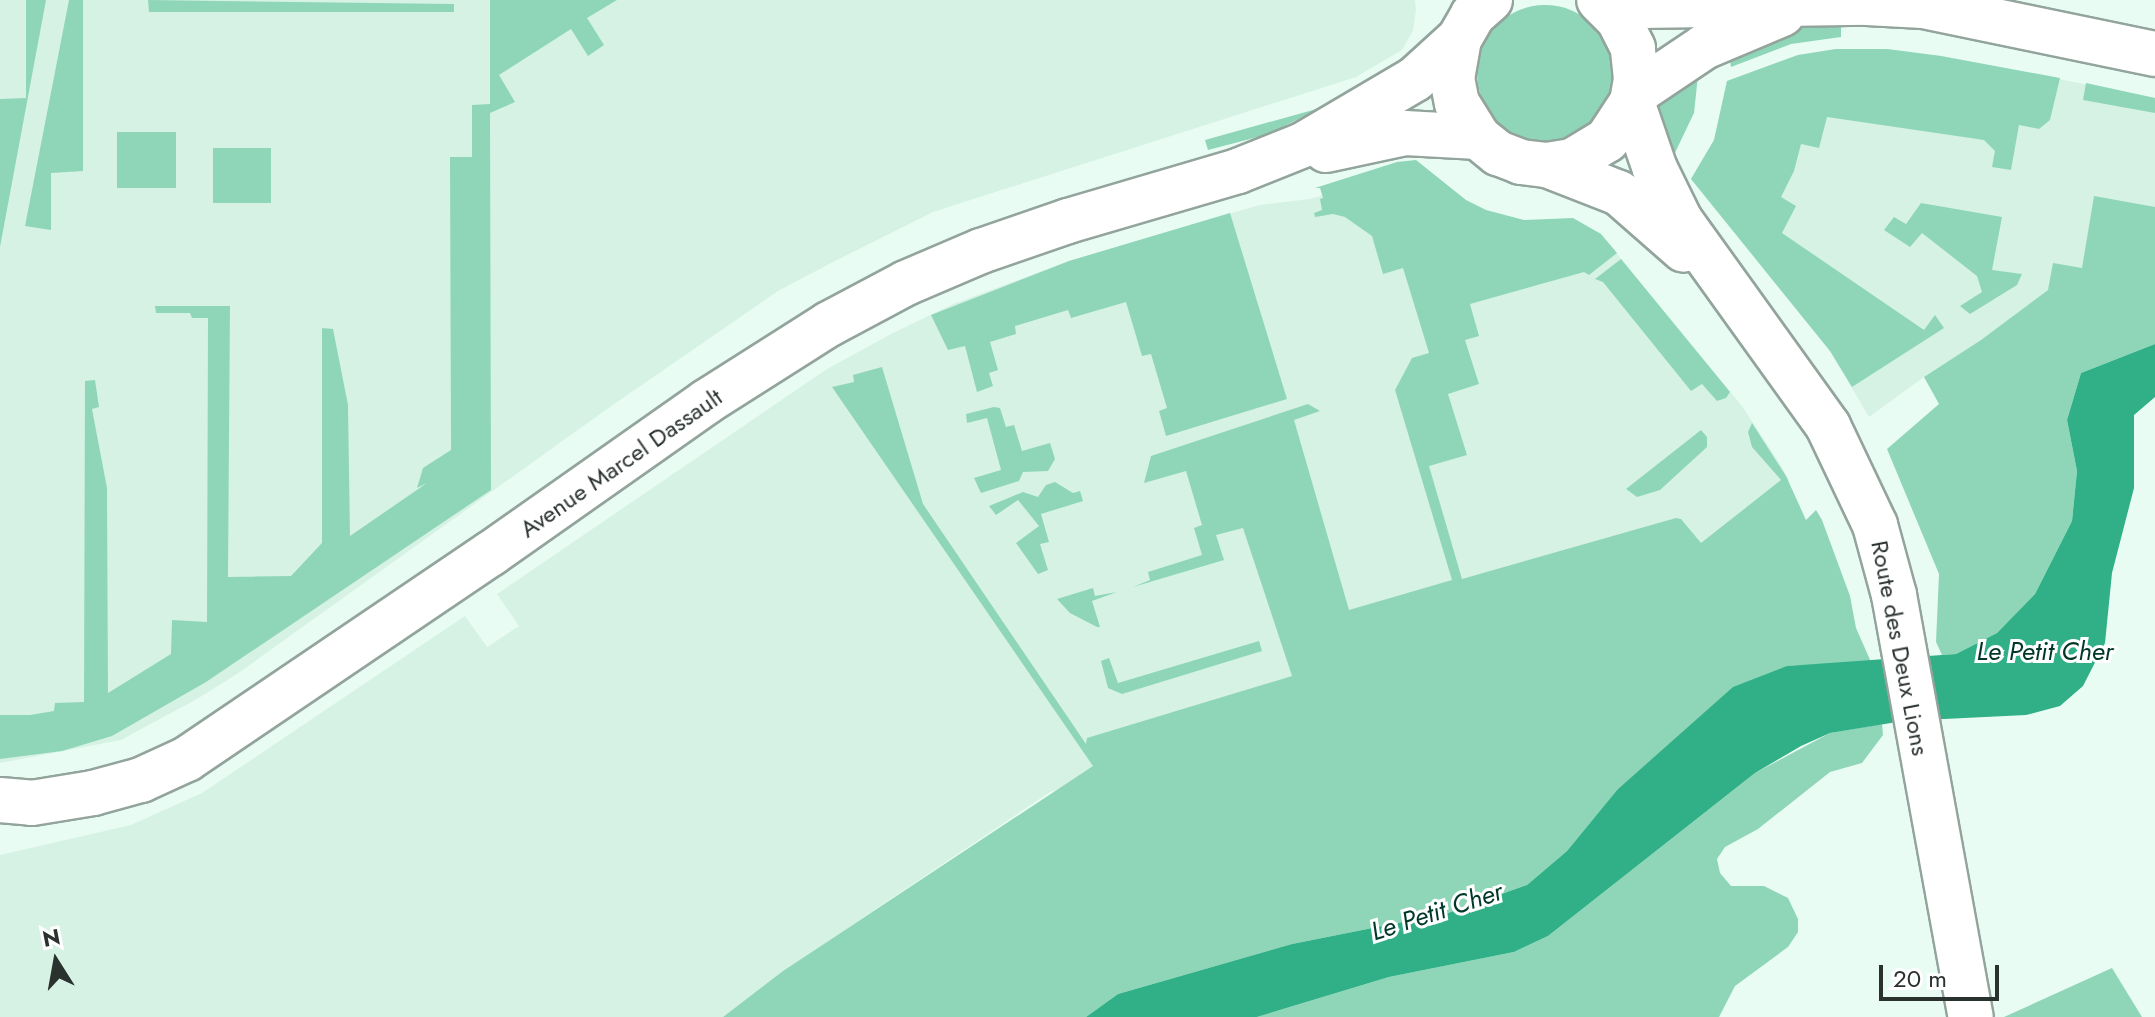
<!DOCTYPE html>
<style>
body{margin:0}
#map{position:relative;width:2155px;height:1017px;overflow:hidden;background:#e8fcf3;font-family:Jost,sans-serif}
div>[style]{position:absolute}
.built>*{inset:0;background:#d6f2e5}
.green>*{inset:0;background:#8fd6b9;transform-origin:0 0}
.round{border-radius:50%}
.water>*{inset:0;background:#31b088}
.roads{filter:drop-shadow(2px 0 #92a49c) drop-shadow(-2px 0 #92a49c) drop-shadow(0 2px #92a49c) drop-shadow(0 -2px #92a49c)}
.secondary>*{height:44px;margin:-22px;padding:0 22px;transform-origin:22px;border-radius:22px;background:#fff}
span{translate:-50% -50%;white-space:nowrap;text-align:center;line-height:1.15;-webkit-text-stroke:6px #fff;paint-order:stroke}
.street-label{font-size:24px;color:#2a322f}
.water-label{font-size:26px;color:#003828;font-style:italic}
.north{position:absolute;left:16px;top:921px;width:80px;height:80px;-webkit-text-stroke:6px #fff;paint-order:stroke;rotate:349deg;font-size:22px;font-weight:700;line-height:32px;text-align:center;color:#2a322f}
.north::after{content:'';display:block;margin:auto;width:28px;height:36px;background:#2a322f;clip-path:polygon(50% 0,100% 100%,50% 72%,0 100%)}
.scale{position:absolute;left:1879px;top:965px;width:120px;height:36px;box-sizing:border-box;border:4px solid #2a322f;border-top:0;padding-left:10px;font-size:24px;line-height:28px;white-space:nowrap;color:#2a322f;-webkit-text-stroke:6px #fff;paint-order:stroke}
</style>
<div id="map">
<div class="built">
<i style="clip-path:polygon(0 0,1415px 0,1416px 10px,1413px 31px,1402px 50px,1356px 77px,933px 212px,835px 261px,778px 291px,607px 409px,237px 674px,197px 699px,121px 740px,0 763px)"></i>
<i style="clip-path:polygon(1836px 49px,1887px 49px,1941px 56px,2155px 98px,2155px 229px,1924px 377px,1869px 417px,1830px 351px,1691px 179px,1714px 140px,1727px 81px,1798px 55px)"></i>
<i style="clip-path:polygon(1403px 171px,1470px 212px,1609px 244px,1742px 406px,1778px 461px,1789px 480px,1782px 546px,1050px 792px,783px 971px,723px 1017px,0 1017px,0 855px,131px 825px,202px 793px,465px 616px,487px 647px,519px 626px,497px 594px,827px 369px,891px 334px,953px 304px,1069px 261px,1259px 205px,1310px 199px)"></i>
</div>
<div class="green">
<i style="clip-path:polygon(26px 0,46px 0,0 247px,0 99px,26px 98px)"></i>
<i style="clip-path:polygon(69px 0,83px 0,83px 171px,51px 173px,51px 230px,25px 226px)"></i>
<i style="clip-path:polygon(148px 0,454px 4px,454px 12px,149px 12px)"></i>
<i style="clip-path:polygon(490px 0,617px 0,587px 18px,604px 45px,588px 56px,571px 29px,499px 75px,515px 102px,490px 113px,491px 490px,206px 682px,112px 736px,62px 751px,0 759px,0 715px,30px 715px,54px 711px,55px 703px,84px 702px,85px 381px,95px 380px,99px 407px,92px 409px,107px 488px,108px 693px,171px 654px,172px 620px,207px 622px,208px 318px,192px 318px,190px 313px,156px 313px,155px 306px,230px 306px,228px 577px,291px 576px,322px 543px,322px 328px,333px 329px,348px 405px,350px 536px,427px 483px,417px 488px,423px 468px,451px 450px,450px 157px,472px 157px,472px 105px,490px 104px)"></i>
<i class="round" style="left:1477px;top:5px;width:136px;height:136px"></i>
<i style="clip-path:polygon(1841px 25px,1841px 37px,1791px 44px,1731px 67px,1729px 54px,1803px 28px)"></i>
<i style="clip-path:polygon(1836px 49px,1887px 49px,1941px 56px,2060px 78px,2050px 120px,2039px 129px,2019px 125px,2011px 170px,1992px 167px,1995px 151px,1984px 140px,1827px 117px,1819px 148px,1801px 144px,1794px 171px,1781px 197px,1796px 206px,1782px 233px,1924px 330px,1935px 315px,1944px 328px,1852px 387px,1830px 351px,1691px 179px,1714px 140px,1727px 81px,1798px 55px)"></i>
<i style="clip-path:polygon(1699px 66px,1694px 113px,1672px 159px,1656px 118px,1661px 101px)"></i>
<i style="clip-path:polygon(2086px 83px,2155px 98px,2155px 113px,2083px 100px)"></i>
<i style="clip-path:polygon(1320px 108px,1269px 134px,1208px 150px,1205px 140px)"></i>
<i style="left:117px;top:132px;width:59px;height:56px"></i>
<i style="left:213px;top:148px;width:58px;height:55px"></i>
<i style="clip-path:polygon(1416px 160px,1466px 200px,1486px 210px,1524px 220px,1573px 218px,1601px 234px,1617px 253px,1589px 275px,1584px 272px,1470px 304px,1479px 336px,1465px 340px,1479px 384px,1448px 394px,1467px 455px,1429px 466px,1462px 579px,1676px 518px,1681px 519px,1701px 543px,1781px 480px,1752px 447px,1748px 432px,1752px 423px,1786px 476px,1806px 520px,1816px 510px,1822px 520px,1850px 596px,1856px 628px,1871px 662px,1787px 666px,1617px 790px,1567px 851px,1527px 885px,1448px 913px,1292px 944px,1118px 994px,1086px 1017px,723px 1017px,783px 971px,1093px 766px,832px 387px,854px 382px,853px 375px,882px 367px,923px 504px,1086px 744px,1087px 738px,1292px 676px,1243px 528px,1216px 535px,1224px 560px,1133px 587px,1150px 580px,1148px 572px,1202px 555px,1194px 528px,1202px 525px,1186px 471px,1144px 483px,1151px 456px,1308px 404px,1320px 411px,1294px 420px,1349px 610px,1452px 580px,1395px 390px,1412px 358px,1429px 353px,1403px 268px,1383px 274px,1372px 236px,1345px 217px,1333px 214px,1315px 217px,1314px 213px,1322px 210px,1320px 199px,1323px 198px,1320px 188px,1315px 188px,1397px 162px)"></i>
<i style="clip-path:polygon(2094px 196px,2155px 207px,2155px 344px,2081px 373px,2067px 420px,2077px 471px,2072px 521px,2035px 594px,1997px 633px,1956px 654px,1942px 655px,1936px 642px,1939px 574px,1887px 449px,1939px 404px,1924px 377px,1981px 340px,2048px 290px,2053px 263px,2082px 268px)"></i>
<i style="clip-path:polygon(1921px 203px,2002px 217px,1992px 270px,2022px 274px,2017px 285px,1970px 314px,1960px 306px,1982px 292px,1977px 276px,1922px 233px,1910px 247px,1884px 230px,1894px 217px,1906px 224px)"></i>
<i style="clip-path:polygon(1230px 213px,1287px 399px,1166px 436px,1159px 411px,1167px 408px,1151px 354px,1142px 356px,1126px 302px,1071px 318px,1068px 310px,1015px 326px,1016px 334px,990px 342px,998px 370px,989px 373px,993px 386px,977px 392px,965px 346px,948px 350px,931px 315px,1069px 261px)"></i>
<i style="clip-path:polygon(1621px 259px,1730px 392px,1726px 398px,1717px 401px,1702px 384px,1691px 391px,1603px 282px,1595px 279px)"></i>
<i style="clip-path:polygon(994px 407px,1000px 408px,1006px 427px,1014px 425px,1022px 451px,1050px 443px,1055px 459px,1048px 471px,1023px 472px,1019px 481px,981px 493px,974px 478px,1001px 470px,987px 418px,967px 423px,966px 414px)"></i>
<i style="clip-path:polygon(1701px 430px,1707px 437px,1707px 447px,1660px 490px,1637px 497px,1626px 489px)"></i>
<i style="clip-path:polygon(1055px 482px,1073px 493px,1080px 491px,1083px 501px,1041px 514px,1049px 542px,1040px 544px,1048px 570px,1038px 574px,1016px 543px,1039px 526px,1018px 500px,996px 515px,989px 506px,1023px 492px,1038px 497px,1046px 485px)"></i>
<i style="clip-path:polygon(1093px 588px,1095px 596px,1117px 592px,1092px 601px,1100px 627px,1097px 627px,1070px 613px,1057px 599px)"></i>
<i style="clip-path:polygon(1259px 641px,1262px 651px,1122px 694px,1108px 688px,1101px 661px,1109px 658px,1118px 683px)"></i>
<i style="clip-path:polygon(1882px 724px,1883px 735px,1862px 763px,1830px 772px,1758px 829px,1725px 847px,1717px 859px,1720px 873px,1731px 886px,1764px 886px,1788px 898px,1798px 919px,1798px 932px,1788px 947px,1735px 986px,1719px 1017px,1257px 1017px,1389px 977px,1514px 952px,1548px 936px,1755px 773px,1830px 733px)"></i>
<i style="clip-path:polygon(2112px 968px,2142px 1017px,2004px 1017px)"></i>
</div>
<div class="water">
<i style="clip-path:polygon(2155px 344px,2155px 397px,2134px 415px,2134px 488px,2112px 573px,2105px 643px,2083px 686px,2060px 706px,2026px 715px,1903px 721px,1830px 733px,1801px 746px,1755px 773px,1548px 936px,1514px 952px,1389px 977px,1257px 1017px,1086px 1017px,1118px 994px,1292px 944px,1448px 913px,1527px 885px,1567px 851px,1617px 790px,1733px 687px,1787px 666px,1956px 654px,1997px 633px,2035px 594px,2072px 521px,2077px 471px,2067px 420px,2081px 373px)"></i>
</div>
<div class="roads">
<div class="secondary">
<i style="left:1490px;top:0;width:23px;rotate:139deg"></i>
<i style="left:1473px;top:15px;width:28px;rotate:120deg"></i>
<i style="left:1459px;top:39px;width:40px;rotate:100deg"></i>
<i style="left:1452px;top:78px;width:25px;rotate:79deg"></i>
<i style="left:1457px;top:103px;width:40px;rotate:58deg"></i>
<i style="left:1478px;top:137px;width:26px;rotate:39deg"></i>
<i style="left:1498px;top:153px;width:25px;rotate:21deg"></i>
<i style="left:1521px;top:162px;width:26px;rotate:7deg"></i>
<i style="left:1547px;top:165px;width:25px;rotate:-9deg"></i>
<i style="left:1572px;top:161px;width:41px;rotate:-31deg"></i>
<i style="left:1607px;top:140px;width:45px;rotate:-56.7deg"></i>
<i style="left:1632px;top:102px;width:23px;rotate:-80deg"></i>
<i style="left:1636px;top:79px;width:31px;rotate:-96deg"></i>
<i style="left:1633px;top:48px;width:31px;rotate:-117deg"></i>
<i style="left:1619px;top:20px;width:28px;rotate:-135deg"></i>
<i style="left:1605px;top:0;width:36px;rotate:10deg"></i>
<i style="left:1640px;top:6px;width:227px;rotate:-0.8deg"></i>
<i style="left:1867px;top:3px;width:56px;rotate:3.1deg"></i>
<i style="left:1923px;top:6px;width:237px;rotate:11.7deg"></i>
<i style="left:1634px;top:94px;width:84px;rotate:-33.9deg"></i>
<i style="left:1704px;top:47px;width:85px;rotate:-22.9deg"></i>
<i style="left:1632px;top:102px;width:71px;rotate:71.1deg"></i>
<i style="left:1655px;top:169px;width:57px;rotate:63.9deg"></i>
<i style="left:1680px;top:220px;width:254px;rotate:54.3deg"></i>
<i style="left:1828px;top:426px;width:110px;rotate:64.6deg"></i>
<i style="left:1875px;top:525px;width:73px;rotate:74.8deg"></i>
<i style="left:1894px;top:595px;width:429px;rotate:79.7deg"></i>
<i style="left:1326px;top:150px;width:81px;rotate:-12.1deg"></i>
<i style="left:1405px;top:133px;width:73px;rotate:3.1deg"></i>
<i style="left:1547px;top:165px;width:77px;rotate:21.3deg"></i>
<i style="left:1619px;top:193px;width:86px;rotate:41.2deg"></i>
<i style="left:0;top:800px;width:32px;rotate:5deg"></i>
<i style="left:32px;top:803px;width:62px;rotate:-9.3deg"></i>
<i style="left:93px;top:793px;width:50px;rotate:-15.2deg"></i>
<i style="left:141px;top:780px;width:51px;rotate:-24.5deg"></i>
<i style="left:187px;top:759px;width:366px;rotate:-34.1deg"></i>
<i style="left:490px;top:554px;width:264px;rotate:-35.1deg"></i>
<i style="left:706px;top:402px;width:146px;rotate:-32.4deg"></i>
<i style="left:829px;top:324px;width:87px;rotate:-28deg"></i>
<i style="left:906px;top:283px;width:82px;rotate:-23.1deg"></i>
<i style="left:981px;top:251px;width:92px;rotate:-19deg"></i>
<i style="left:1068px;top:221px;width:177px;rotate:-16.4deg"></i>
<i style="left:1238px;top:171px;width:70px;rotate:-21.8deg"></i>
<i style="left:1303px;top:145px;width:130px;rotate:-30.5deg"></i>
<i style="left:1415px;top:79px;width:59px;rotate:-42.3deg"></i>
</div>
</div>
<div class="street-label">
<span style="left:621px;top:463px;rotate:-35deg">Avenue Marcel Dassault</span>
<span style="left:1900px;top:648px;rotate:79deg">Route des Deux Lions</span>
</div>
<div class="water-label">
<span style="left:2045px;top:652px">Le Petit Cher</span>
<span style="left:1437px;top:912px;rotate:-18deg">Le Petit Cher</span>
</div>
<div class="north">N</div>
<div class="scale">20 m</div>
</div>
